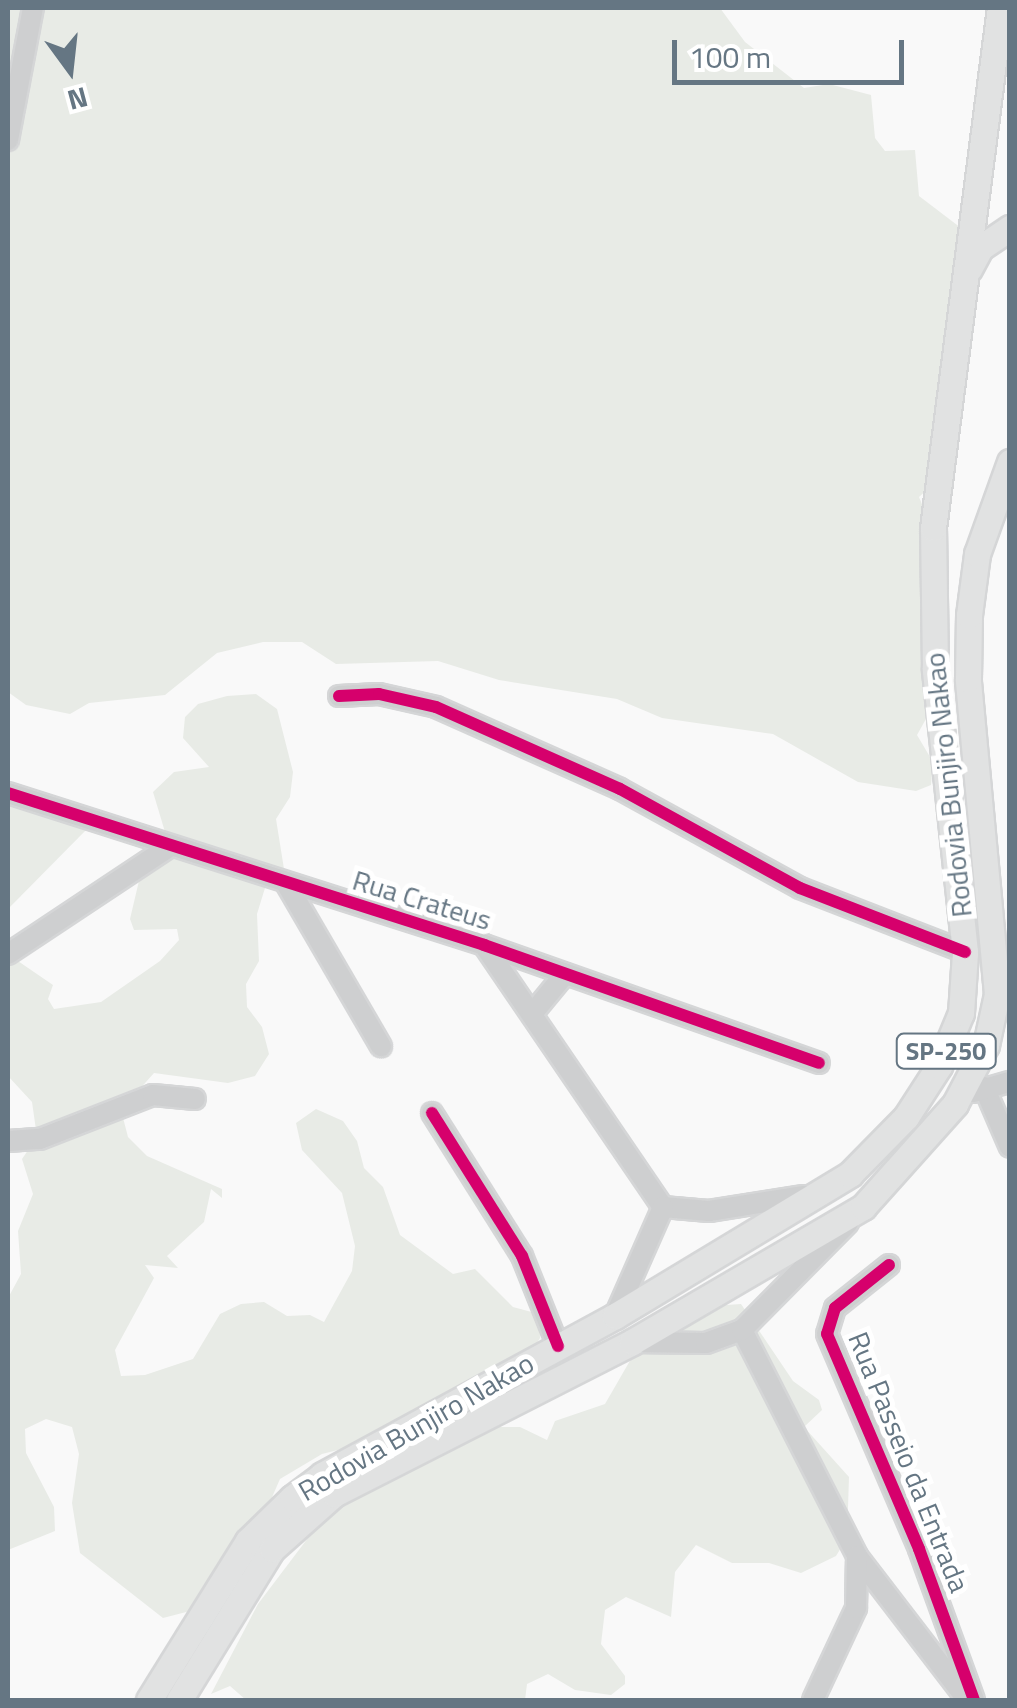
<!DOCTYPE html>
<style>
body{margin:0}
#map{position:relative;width:1017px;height:1708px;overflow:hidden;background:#f9f9f9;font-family:"Titillium Web",sans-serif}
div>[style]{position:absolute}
.green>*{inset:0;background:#e8ebe6}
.roads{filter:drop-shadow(2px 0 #d5d6d7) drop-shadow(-2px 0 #d5d6d7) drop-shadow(0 2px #d5d6d7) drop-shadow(0 -2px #d5d6d7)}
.minor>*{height:20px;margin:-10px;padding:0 10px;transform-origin:10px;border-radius:10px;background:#cecfd0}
.major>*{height:25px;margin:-12.5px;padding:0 12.5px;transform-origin:12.5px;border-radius:12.5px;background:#e1e2e2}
.cycleway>*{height:12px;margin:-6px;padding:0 6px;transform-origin:6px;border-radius:6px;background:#d6006c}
span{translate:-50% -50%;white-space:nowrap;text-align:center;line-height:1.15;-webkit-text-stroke:10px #fff;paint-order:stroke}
.shield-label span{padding:2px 8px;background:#fff;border:2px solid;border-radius:8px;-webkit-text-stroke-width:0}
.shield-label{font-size:25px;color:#657683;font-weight:700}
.street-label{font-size:28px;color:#657683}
.frame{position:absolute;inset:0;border:10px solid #657683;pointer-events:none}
.north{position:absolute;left:20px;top:20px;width:100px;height:100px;-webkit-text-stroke:8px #fff;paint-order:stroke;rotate:165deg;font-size:28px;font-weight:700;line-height:40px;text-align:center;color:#657683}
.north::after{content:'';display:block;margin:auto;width:35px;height:45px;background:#657683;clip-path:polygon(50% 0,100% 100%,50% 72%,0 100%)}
.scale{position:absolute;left:672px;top:40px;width:232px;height:45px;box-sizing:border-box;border:5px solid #657683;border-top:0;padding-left:12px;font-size:30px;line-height:35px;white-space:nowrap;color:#657683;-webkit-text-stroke:8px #fff;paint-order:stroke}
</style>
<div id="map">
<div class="green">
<i style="clip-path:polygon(8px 8px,720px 8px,745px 42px,804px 88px,829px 84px,871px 95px,875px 138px,885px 151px,915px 150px,919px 196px,961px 228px,930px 487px,919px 497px,928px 519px,931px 710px,917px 735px,933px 762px,931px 785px,916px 791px,858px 782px,773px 734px,662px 718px,617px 699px,499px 680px,438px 661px,336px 664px,302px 642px,263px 642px,217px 653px,165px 695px,89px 703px,70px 714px,26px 705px,8px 692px)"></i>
<i style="clip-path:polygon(227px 696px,256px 694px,277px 709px,293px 772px,290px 797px,276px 819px,284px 869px,265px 888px,257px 914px,259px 961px,246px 984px,247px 1007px,262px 1027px,269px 1054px,255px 1076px,228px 1083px,154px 1073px,121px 1110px,128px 1137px,147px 1156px,222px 1189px,222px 1198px,211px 1189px,204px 1222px,167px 1256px,178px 1268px,145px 1265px,154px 1278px,115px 1350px,121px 1376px,145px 1375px,193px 1359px,220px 1314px,241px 1304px,264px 1302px,287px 1316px,310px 1315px,324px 1322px,352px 1271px,355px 1246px,342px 1193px,302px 1150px,296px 1123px,316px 1109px,343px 1121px,357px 1141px,364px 1168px,383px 1187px,400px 1235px,453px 1274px,475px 1269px,513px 1307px,539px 1314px,540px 1338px,527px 1360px,457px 1387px,402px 1434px,322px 1454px,280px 1479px,259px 1527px,190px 1611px,163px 1618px,80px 1553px,72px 1503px,79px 1454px,72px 1427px,46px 1419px,25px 1429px,26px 1453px,54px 1507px,55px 1531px,8px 1550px,8px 1298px,21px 1274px,18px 1231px,33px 1194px,22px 1159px,37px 1137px,32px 1102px,8px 1076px,8px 932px,15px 959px,53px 985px,48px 999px,54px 1009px,101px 1002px,160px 961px,179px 940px,177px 929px,134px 930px,130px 919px,142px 868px,165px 832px,153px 792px,174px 772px,209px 767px,183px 738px,185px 717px,198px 704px)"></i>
<i style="clip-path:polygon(8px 795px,90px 826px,8px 909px)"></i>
<i style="clip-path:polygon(741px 1304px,793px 1381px,819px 1400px,822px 1410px,804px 1427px,849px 1477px,847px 1538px,836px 1556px,801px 1573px,769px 1563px,732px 1563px,696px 1545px,675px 1572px,671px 1617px,626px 1597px,605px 1610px,601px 1644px,625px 1676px,625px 1684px,611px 1695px,575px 1690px,548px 1674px,527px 1684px,525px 1700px,246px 1700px,230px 1686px,211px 1694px,258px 1604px,311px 1534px,371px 1482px,499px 1427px,520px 1427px,547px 1440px,555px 1421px,605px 1404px,650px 1326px,684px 1308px)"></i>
</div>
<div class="roads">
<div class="minor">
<i style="left:8px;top:140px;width:134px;rotate:-79.3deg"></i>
<i style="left:339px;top:696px;width:40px;rotate:-2.9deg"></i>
<i style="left:379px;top:694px;width:58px;rotate:12.8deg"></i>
<i style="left:436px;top:707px;width:201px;rotate:24deg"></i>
<i style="left:620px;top:789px;width:205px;rotate:28.8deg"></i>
<i style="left:800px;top:888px;width:177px;rotate:21.2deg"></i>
<i style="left:8px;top:793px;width:500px;rotate:17.7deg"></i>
<i style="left:484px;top:945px;width:355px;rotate:19.4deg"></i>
<i style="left:286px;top:883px;width:189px;rotate:59.8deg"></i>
<i style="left:484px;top:945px;width:317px;rotate:55.7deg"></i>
<i style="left:8px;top:954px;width:193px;rotate:-33.6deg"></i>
<i style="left:532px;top:1014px;width:52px;rotate:-50.5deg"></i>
<i style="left:984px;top:1087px;width:65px;rotate:66.6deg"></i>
<i style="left:974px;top:1092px;width:37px;rotate:-16deg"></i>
<i style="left:432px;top:1113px;width:169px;rotate:57.8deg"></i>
<i style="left:522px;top:1256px;width:97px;rotate:68.2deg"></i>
<i style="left:8px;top:1141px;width:32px;rotate:-4deg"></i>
<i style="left:40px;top:1139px;width:121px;rotate:-21.3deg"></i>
<i style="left:153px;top:1095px;width:42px;rotate:5.4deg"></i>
<i style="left:663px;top:1207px;width:46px;rotate:5deg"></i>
<i style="left:709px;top:1211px;width:96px;rotate:-9deg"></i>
<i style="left:889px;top:1265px;width:69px;rotate:141.5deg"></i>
<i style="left:835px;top:1308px;width:27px;rotate:107deg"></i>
<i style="left:827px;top:1334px;width:234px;rotate:66.8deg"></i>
<i style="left:919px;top:1549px;width:161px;rotate:70deg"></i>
<i style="left:615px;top:1316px;width:119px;rotate:-66.2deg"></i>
<i style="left:742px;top:1330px;width:254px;rotate:63deg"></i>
<i style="left:857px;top:1556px;width:179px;rotate:52.5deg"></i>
<i style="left:632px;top:1342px;width:74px;rotate:0.8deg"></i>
<i style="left:706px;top:1343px;width:38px;rotate:-20deg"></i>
<i style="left:742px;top:1330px;width:151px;rotate:-45.3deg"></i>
<i style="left:813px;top:1700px;width:102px;rotate:-64.9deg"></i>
<i style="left:856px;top:1608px;width:52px;rotate:-88.9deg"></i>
</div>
<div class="major">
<i style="left:969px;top:269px;width:24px;rotate:-62deg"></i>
<i style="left:980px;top:248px;width:36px;rotate:-34deg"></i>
<i style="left:149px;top:1700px;width:187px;rotate:-58.1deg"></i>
<i style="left:248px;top:1541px;width:62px;rotate:-44.3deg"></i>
<i style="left:292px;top:1498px;width:38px;rotate:-37deg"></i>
<i style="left:322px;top:1475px;width:333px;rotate:-28.5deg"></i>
<i style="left:615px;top:1316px;width:275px;rotate:-31.1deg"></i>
<i style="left:850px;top:1174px;width:80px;rotate:-45.5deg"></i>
<i style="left:906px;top:1117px;width:61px;rotate:-57.1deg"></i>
<i style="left:939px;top:1066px;width:57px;rotate:-67.5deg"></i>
<i style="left:961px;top:1013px;width:61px;rotate:-86.2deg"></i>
<i style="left:965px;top:952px;width:285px;rotate:-96.1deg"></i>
<i style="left:935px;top:669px;width:141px;rotate:-90.8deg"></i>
<i style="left:933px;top:528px;width:524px;rotate:-82.66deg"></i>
<i style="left:179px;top:1700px;width:177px;rotate:-58.4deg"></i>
<i style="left:272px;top:1549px;width:83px;rotate:-41.6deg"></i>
<i style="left:334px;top:1494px;width:335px;rotate:-27deg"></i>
<i style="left:632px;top:1342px;width:268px;rotate:-30.3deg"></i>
<i style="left:863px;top:1207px;width:138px;rotate:-48.2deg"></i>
<i style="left:955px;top:1104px;width:67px;rotate:-62.3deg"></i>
<i style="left:986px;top:1045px;width:52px;rotate:-77.8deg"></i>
<i style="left:997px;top:994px;width:316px;rotate:-95.3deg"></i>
<i style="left:968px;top:679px;width:64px;rotate:-89.1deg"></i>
<i style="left:969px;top:615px;width:62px;rotate:-82.5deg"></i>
<i style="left:977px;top:554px;width:98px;rotate:-70.3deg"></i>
</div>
</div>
<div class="cycleway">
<i style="left:339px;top:696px;width:40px;rotate:-2.9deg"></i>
<i style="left:379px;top:694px;width:58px;rotate:12.8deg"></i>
<i style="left:436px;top:707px;width:201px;rotate:24deg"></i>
<i style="left:620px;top:789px;width:205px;rotate:28.8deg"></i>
<i style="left:800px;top:888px;width:177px;rotate:21.2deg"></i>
<i style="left:8px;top:793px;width:500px;rotate:17.7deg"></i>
<i style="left:484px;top:945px;width:355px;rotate:19.4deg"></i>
<i style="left:432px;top:1113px;width:169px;rotate:57.8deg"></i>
<i style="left:522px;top:1256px;width:97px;rotate:68.2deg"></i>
<i style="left:889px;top:1265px;width:69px;rotate:141.5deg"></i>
<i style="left:835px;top:1308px;width:27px;rotate:107deg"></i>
<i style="left:827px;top:1334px;width:234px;rotate:66.8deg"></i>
<i style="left:919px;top:1549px;width:161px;rotate:70deg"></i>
</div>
<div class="shield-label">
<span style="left:946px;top:1051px">SP-250</span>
</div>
<div class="street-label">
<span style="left:948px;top:785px;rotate:-96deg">Rodovia Bunjiro Nakao</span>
<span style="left:422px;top:900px;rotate:17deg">Rua Crateus</span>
<span style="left:416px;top:1427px;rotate:-30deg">Rodovia Bunjiro Nakao</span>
<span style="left:909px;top:1462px;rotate:68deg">Rua Passeio da Entrada</span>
</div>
<div class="frame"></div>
<div class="north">N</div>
<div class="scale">100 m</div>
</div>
